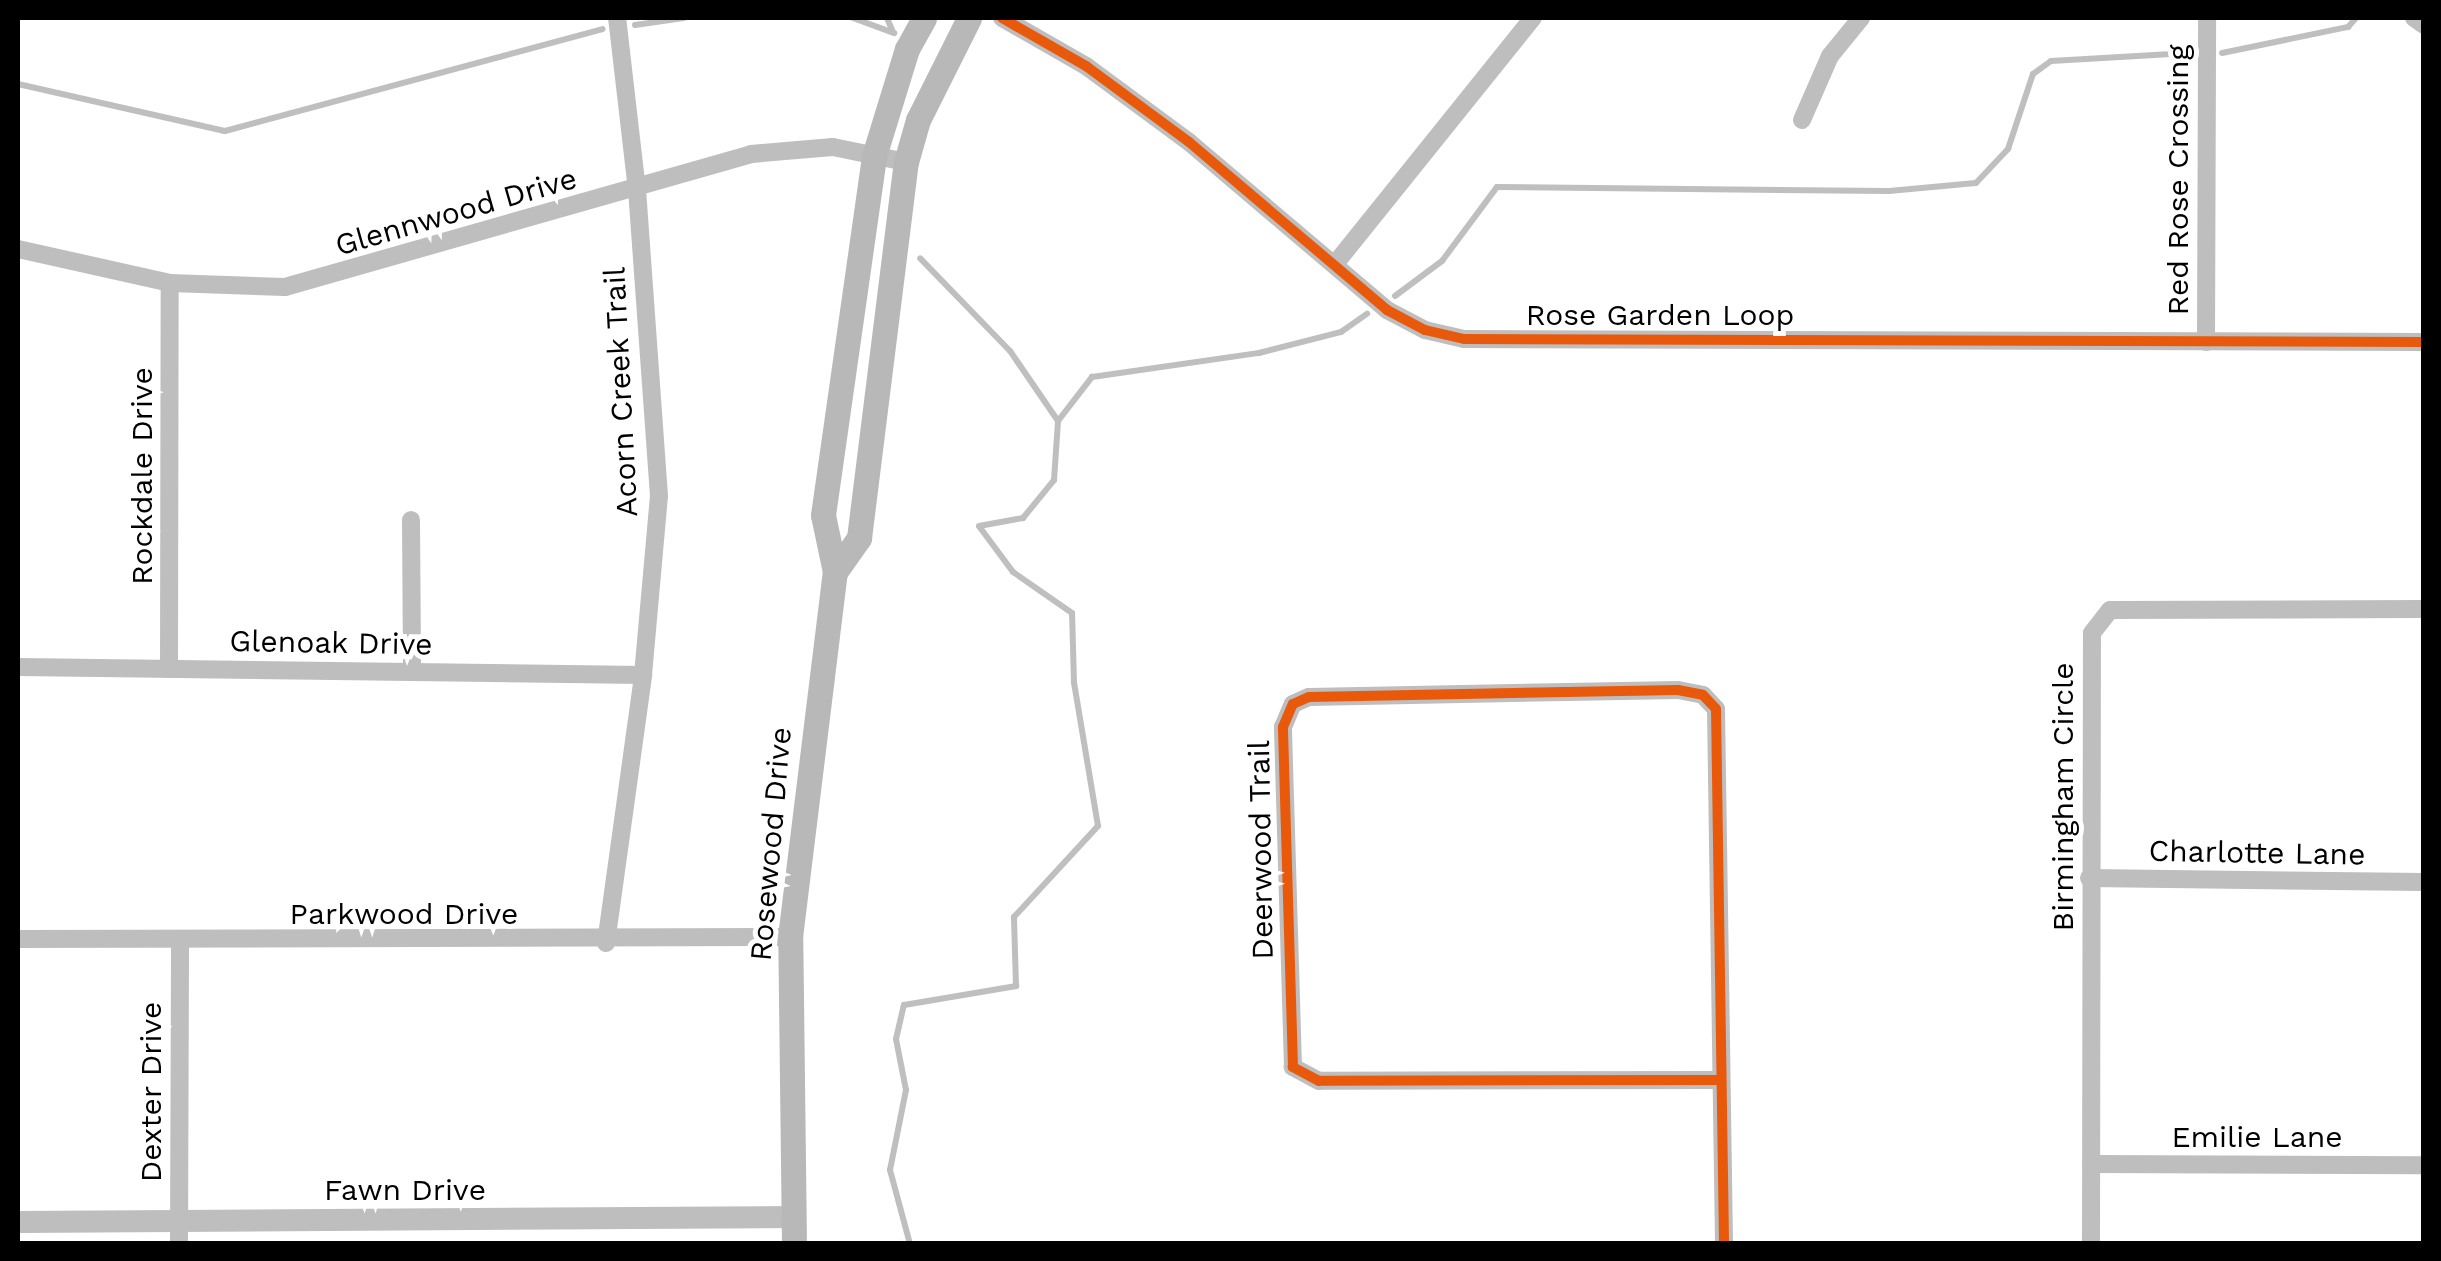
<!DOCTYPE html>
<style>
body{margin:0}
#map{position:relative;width:2441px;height:1261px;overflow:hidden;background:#fff;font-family:"Work Sans",sans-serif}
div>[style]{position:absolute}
.stream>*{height:6px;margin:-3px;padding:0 3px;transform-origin:3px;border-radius:3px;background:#bfbfbf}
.minor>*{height:18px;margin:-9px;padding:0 9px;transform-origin:9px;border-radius:9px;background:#bebebe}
.tertiary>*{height:22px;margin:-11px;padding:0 11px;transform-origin:11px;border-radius:11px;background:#bebebe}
.secondary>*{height:25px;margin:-12.5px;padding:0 12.5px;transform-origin:12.5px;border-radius:12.5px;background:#b8b8b8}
.cycleway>*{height:10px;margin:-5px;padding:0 5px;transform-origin:5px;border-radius:5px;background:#e8590c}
span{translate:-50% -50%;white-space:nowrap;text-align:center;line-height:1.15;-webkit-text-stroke:10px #fff;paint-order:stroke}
.street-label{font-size:30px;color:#000}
.frame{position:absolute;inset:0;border:20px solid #000;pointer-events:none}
</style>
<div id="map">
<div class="stream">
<i style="left:853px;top:18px;width:44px;rotate:20.1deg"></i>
<i style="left:887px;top:18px;width:15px;rotate:67deg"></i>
<i style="left:635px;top:25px;width:49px;rotate:-8.1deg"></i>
<i style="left:2222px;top:53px;width:129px;rotate:-11.7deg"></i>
<i style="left:2348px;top:27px;width:12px;rotate:-48deg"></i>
<i style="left:18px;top:84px;width:212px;rotate:12.8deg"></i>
<i style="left:225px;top:131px;width:391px;rotate:-15.1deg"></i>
<i style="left:1395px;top:296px;width:59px;rotate:-36.7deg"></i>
<i style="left:1442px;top:261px;width:92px;rotate:-53.4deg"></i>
<i style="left:1497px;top:187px;width:392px;rotate:0.6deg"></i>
<i style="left:1889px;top:191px;width:87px;rotate:-5.3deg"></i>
<i style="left:1976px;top:183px;width:47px;rotate:-46.7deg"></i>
<i style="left:2008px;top:149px;width:79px;rotate:-71.6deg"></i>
<i style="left:2033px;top:74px;width:22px;rotate:-36deg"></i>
<i style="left:2051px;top:61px;width:138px;rotate:-3.3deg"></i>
<i style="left:1058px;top:421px;width:56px;rotate:-52.3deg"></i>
<i style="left:1092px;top:377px;width:169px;rotate:-8.2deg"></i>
<i style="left:1259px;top:353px;width:85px;rotate:-14.4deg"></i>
<i style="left:1341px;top:332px;width:32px;rotate:-35deg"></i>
<i style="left:910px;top:1244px;width:77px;rotate:-105.1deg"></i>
<i style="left:890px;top:1170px;width:82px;rotate:-78.7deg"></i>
<i style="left:906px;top:1090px;width:52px;rotate:-101.1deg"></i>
<i style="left:896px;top:1039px;width:35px;rotate:-77deg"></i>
<i style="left:904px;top:1005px;width:114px;rotate:-9.6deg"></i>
<i style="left:1016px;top:986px;width:69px;rotate:-91.7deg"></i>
<i style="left:1014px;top:917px;width:124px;rotate:-47.3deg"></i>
<i style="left:1098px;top:826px;width:145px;rotate:-99.5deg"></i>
<i style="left:1074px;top:683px;width:70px;rotate:-91.6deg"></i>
<i style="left:1072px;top:613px;width:72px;rotate:-145.2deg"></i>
<i style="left:1013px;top:572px;width:57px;rotate:-126.5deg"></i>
<i style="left:979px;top:526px;width:45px;rotate:-10.3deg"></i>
<i style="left:1023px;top:518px;width:49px;rotate:-50.8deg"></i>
<i style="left:1054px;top:480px;width:59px;rotate:-86.1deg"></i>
<i style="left:1058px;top:421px;width:85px;rotate:-124.4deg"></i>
<i style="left:1010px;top:351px;width:129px;rotate:-134.1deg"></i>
</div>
<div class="minor">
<i style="left:1002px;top:18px;width:97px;rotate:29.7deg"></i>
<i style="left:1086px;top:66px;width:128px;rotate:36.4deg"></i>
<i style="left:1189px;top:142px;width:260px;rotate:40.3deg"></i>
<i style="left:1387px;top:310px;width:43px;rotate:27.8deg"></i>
<i style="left:1425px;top:330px;width:40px;rotate:13deg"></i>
<i style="left:1464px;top:339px;width:960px;rotate:0.18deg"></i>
<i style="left:2414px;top:18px;width:12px;rotate:35deg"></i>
<i style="left:1802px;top:120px;width:70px;rotate:-66.4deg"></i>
<i style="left:1830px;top:56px;width:49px;rotate:-50.8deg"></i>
<i style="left:18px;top:249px;width:156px;rotate:12.6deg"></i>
<i style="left:170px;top:283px;width:115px;rotate:2deg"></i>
<i style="left:285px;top:287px;width:485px;rotate:-15.9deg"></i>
<i style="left:751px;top:154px;width:82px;rotate:-4.9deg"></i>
<i style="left:833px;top:147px;width:75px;rotate:11.6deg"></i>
<i style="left:1335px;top:264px;width:316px;rotate:-51.2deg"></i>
<i style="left:2206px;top:342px;width:324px;rotate:-89.8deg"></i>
<i style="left:411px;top:520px;width:152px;rotate:89.6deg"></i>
<i style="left:18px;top:667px;width:625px;rotate:0.73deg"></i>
<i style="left:169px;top:669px;width:386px;rotate:-89.9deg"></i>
<i style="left:2089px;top:878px;width:335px;rotate:0.7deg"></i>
<i style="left:18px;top:939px;width:772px;rotate:-0.15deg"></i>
<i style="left:606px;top:943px;width:271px;rotate:-82.1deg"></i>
<i style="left:643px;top:675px;width:180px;rotate:-84.9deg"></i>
<i style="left:659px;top:496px;width:307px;rotate:-94.1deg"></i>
<i style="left:637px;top:190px;width:173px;rotate:-96.6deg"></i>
<i style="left:1721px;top:1080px;width:402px;rotate:179.9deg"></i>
<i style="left:1319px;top:1081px;width:30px;rotate:-152deg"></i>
<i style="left:1293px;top:1067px;width:340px;rotate:-91.7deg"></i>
<i style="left:1283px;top:727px;width:25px;rotate:-67deg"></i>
<i style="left:1293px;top:704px;width:17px;rotate:-24deg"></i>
<i style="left:1309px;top:697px;width:369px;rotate:-1.1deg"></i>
<i style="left:1678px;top:690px;width:25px;rotate:11deg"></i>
<i style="left:1703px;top:695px;width:19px;rotate:47deg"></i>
<i style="left:1716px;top:709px;width:535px;rotate:89.14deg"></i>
<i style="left:2091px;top:1164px;width:333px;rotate:0.2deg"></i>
<i style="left:179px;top:1244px;width:304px;rotate:-89.8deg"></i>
<i style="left:2091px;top:1244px;width:611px;rotate:-89.91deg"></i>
<i style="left:2092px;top:633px;width:29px;rotate:-52deg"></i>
<i style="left:2110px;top:610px;width:314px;rotate:-0.2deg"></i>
</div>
<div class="tertiary">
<i style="left:18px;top:1222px;width:776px;rotate:-0.37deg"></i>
</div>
<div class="secondary">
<i style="left:835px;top:572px;width:42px;rotate:-54.8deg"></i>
<i style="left:859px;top:538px;width:379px;rotate:-82.9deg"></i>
<i style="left:906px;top:162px;width:44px;rotate:-74.1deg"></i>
<i style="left:918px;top:120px;width:114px;rotate:-63.4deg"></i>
<i style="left:794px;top:1244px;width:307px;rotate:-90.7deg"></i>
<i style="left:790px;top:937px;width:368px;rotate:-83deg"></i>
<i style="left:835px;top:572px;width:58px;rotate:-101.9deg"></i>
<i style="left:823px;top:515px;width:363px;rotate:-81.9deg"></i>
<i style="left:874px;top:156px;width:112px;rotate:-72.9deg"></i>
<i style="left:907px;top:49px;width:35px;rotate:-61deg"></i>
</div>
<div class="cycleway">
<i style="left:1002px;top:18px;width:97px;rotate:29.7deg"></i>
<i style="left:1086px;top:66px;width:128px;rotate:36.4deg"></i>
<i style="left:1189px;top:142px;width:260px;rotate:40.3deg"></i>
<i style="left:1387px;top:310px;width:43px;rotate:27.8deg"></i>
<i style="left:1425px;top:330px;width:40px;rotate:13deg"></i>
<i style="left:1464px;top:339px;width:960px;rotate:0.18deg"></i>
<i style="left:1721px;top:1080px;width:402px;rotate:179.9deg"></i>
<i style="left:1319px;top:1081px;width:30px;rotate:-152deg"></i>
<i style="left:1293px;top:1067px;width:340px;rotate:-91.7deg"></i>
<i style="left:1283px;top:727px;width:25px;rotate:-67deg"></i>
<i style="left:1293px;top:704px;width:17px;rotate:-24deg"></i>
<i style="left:1309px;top:697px;width:369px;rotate:-1.1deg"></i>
<i style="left:1678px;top:690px;width:25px;rotate:11deg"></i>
<i style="left:1703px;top:695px;width:19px;rotate:47deg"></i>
<i style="left:1716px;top:709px;width:535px;rotate:89.14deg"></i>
</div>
<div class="street-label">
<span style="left:2178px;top:180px;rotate:-90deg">Red Rose Crossing</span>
<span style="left:456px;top:212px;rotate:-16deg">Glennwood Drive</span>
<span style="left:1660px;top:315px">Rose Garden Loop</span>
<span style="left:621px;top:392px;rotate:-93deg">Acorn Creek Trail</span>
<span style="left:142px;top:476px;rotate:-90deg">Rockdale Drive</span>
<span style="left:331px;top:643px;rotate:1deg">Glenoak Drive</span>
<span style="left:2063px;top:797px;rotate:-90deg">Birmingham Circle</span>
<span style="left:771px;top:844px;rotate:-85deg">Rosewood Drive</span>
<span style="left:1261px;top:850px;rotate:-91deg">Deerwood Trail</span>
<span style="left:2257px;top:853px;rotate:1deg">Charlotte Lane</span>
<span style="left:404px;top:914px">Parkwood Drive</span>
<span style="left:151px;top:1092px;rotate:-90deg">Dexter Drive</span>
<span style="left:2257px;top:1137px">Emilie Lane</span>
<span style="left:405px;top:1190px">Fawn Drive</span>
</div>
<div class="frame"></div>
</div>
